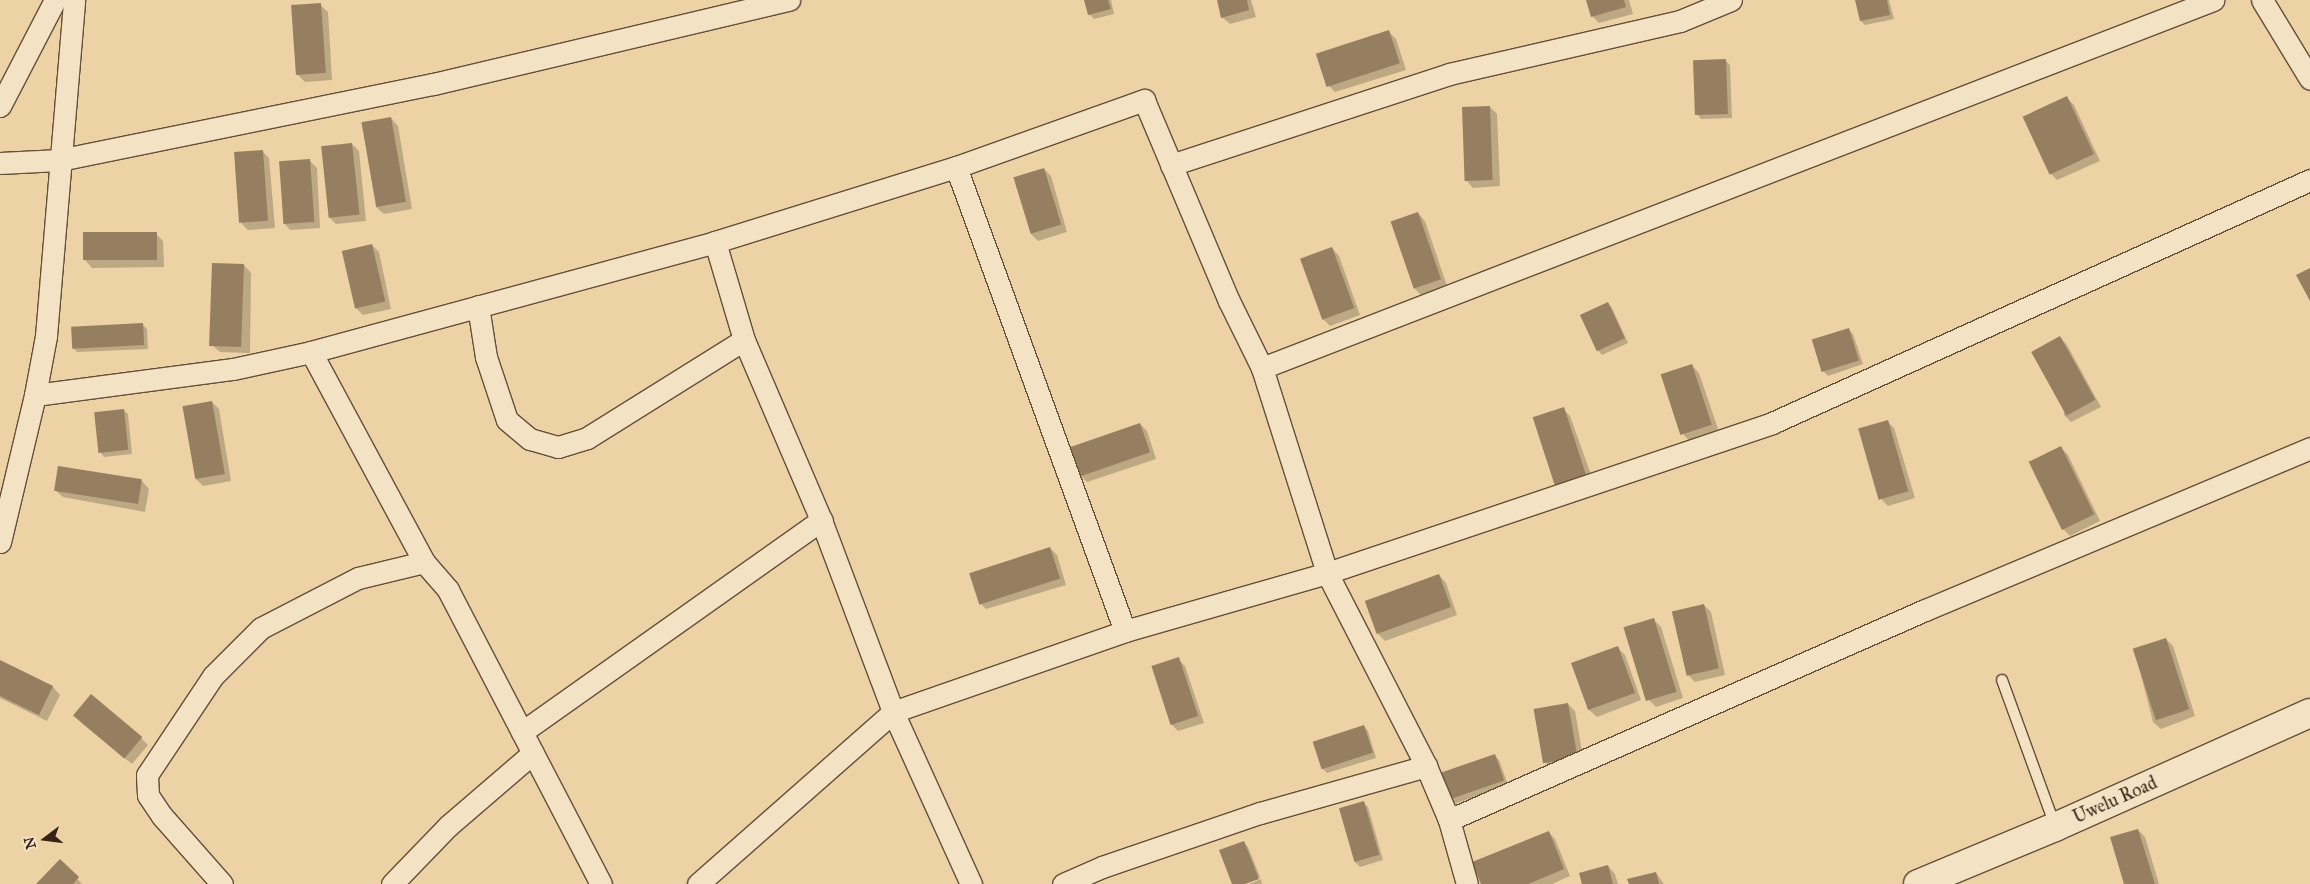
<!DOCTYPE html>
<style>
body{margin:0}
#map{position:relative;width:2310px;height:884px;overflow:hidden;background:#edd2a5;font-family:"IM FELL Great Primer",serif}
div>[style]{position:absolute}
.shadow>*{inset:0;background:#0003}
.building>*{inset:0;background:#967e60;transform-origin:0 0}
.roads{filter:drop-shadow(1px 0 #644f3a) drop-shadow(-1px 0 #644f3a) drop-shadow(0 1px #644f3a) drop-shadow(0 -1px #644f3a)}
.lane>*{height:10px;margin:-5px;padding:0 5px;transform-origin:5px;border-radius:5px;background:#f3e2c4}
.street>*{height:21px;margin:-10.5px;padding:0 10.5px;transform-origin:10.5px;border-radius:10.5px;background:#f3e2c4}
.secondary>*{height:28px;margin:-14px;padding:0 14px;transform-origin:14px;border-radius:14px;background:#f3e2c4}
span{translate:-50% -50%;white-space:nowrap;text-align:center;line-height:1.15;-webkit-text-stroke:5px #f3e2c4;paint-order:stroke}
.street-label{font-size:18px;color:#372316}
.north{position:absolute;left:20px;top:814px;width:50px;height:50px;-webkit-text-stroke:4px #f3e2c4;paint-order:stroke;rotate:255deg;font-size:14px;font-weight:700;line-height:20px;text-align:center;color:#372316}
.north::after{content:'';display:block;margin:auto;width:18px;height:22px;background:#372316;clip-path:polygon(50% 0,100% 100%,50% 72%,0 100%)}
</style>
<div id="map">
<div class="shadow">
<i style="clip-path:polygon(1085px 0,1111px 0,1114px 14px,1094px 19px,1089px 14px)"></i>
<i style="clip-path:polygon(1218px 0,1251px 0,1256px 17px,1230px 24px,1222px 17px)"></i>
<i style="clip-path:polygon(1587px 0,1629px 0,1633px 14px,1599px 23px,1592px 16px)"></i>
<i style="clip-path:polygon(1856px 0,1889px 0,1894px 19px,1865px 25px,1861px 21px)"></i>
<i style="clip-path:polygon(320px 5px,328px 12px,332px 80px,305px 82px,298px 75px)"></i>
<i style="clip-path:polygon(1389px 32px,1396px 39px,1406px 70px,1335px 92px,1328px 85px)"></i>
<i style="clip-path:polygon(1725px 60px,1730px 65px,1732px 118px,1701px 119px,1697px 114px)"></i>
<i style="clip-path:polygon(2067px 98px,2074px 105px,2100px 161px,2057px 180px,2050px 173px)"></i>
<i style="clip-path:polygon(1490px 107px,1497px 114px,1500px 186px,1473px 188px,1466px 180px)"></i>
<i style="clip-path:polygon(391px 118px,398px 126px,412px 209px,384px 214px,376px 207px,362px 123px)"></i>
<i style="clip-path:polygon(352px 144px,359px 151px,366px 221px,336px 224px,329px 217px)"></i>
<i style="clip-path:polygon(262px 151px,269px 158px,275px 228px,248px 230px,241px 223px)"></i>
<i style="clip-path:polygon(310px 161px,317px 168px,320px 228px,290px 230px,283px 222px)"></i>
<i style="clip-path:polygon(1044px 169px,1051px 176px,1067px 232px,1038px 241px,1031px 234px)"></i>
<i style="clip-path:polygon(1418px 213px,1425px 221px,1447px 286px,1422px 296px,1414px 288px)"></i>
<i style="clip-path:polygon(156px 234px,163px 241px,164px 267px,92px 268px,85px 260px)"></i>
<i style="clip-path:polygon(372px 245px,379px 252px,391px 309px,363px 315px,356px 308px)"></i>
<i style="clip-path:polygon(1332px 248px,1339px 256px,1360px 315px,1330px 326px,1323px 319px,1302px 259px)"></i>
<i style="clip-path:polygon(244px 265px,251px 273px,250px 353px,220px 352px,212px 345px)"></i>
<i style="clip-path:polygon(1608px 303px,1612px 308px,1628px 343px,1602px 355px,1598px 350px)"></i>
<i style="clip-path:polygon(143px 325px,147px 329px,148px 349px,77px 352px,73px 347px)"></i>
<i style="clip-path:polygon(1849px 330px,1853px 334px,1863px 364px,1828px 376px,1823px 371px)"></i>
<i style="clip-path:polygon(2060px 337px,2067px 345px,2101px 407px,2071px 422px,2064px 415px)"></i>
<i style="clip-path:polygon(1692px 365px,1699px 373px,1719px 432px,1690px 442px,1683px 434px)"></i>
<i style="clip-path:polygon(212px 402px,219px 409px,231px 481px,203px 486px,196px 479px)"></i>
<i style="clip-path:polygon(1563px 409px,1570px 416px,1594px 483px,1565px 493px)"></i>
<i style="clip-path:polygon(123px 410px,128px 414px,132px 454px,104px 457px,100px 452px)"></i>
<i style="clip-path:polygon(1887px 421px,1894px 428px,1915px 498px,1888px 506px,1881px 499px)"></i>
<i style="clip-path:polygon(1140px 424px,1147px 431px,1156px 459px,1087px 482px,1080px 475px)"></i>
<i style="clip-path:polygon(2061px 448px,2068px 455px,2100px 521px,2070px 536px,2063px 529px)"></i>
<i style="clip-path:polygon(142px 481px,149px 489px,145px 512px,63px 497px,55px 490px)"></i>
<i style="clip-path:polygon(1050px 548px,1057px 555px,1066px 585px,986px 609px,979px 602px)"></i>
<i style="clip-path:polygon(1439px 575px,1446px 583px,1457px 615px,1385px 641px,1378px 634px)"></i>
<i style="clip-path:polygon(1704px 605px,1711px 612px,1725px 675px,1695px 682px,1688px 675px)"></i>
<i style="clip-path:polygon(1654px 620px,1661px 627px,1683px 698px,1656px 707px,1649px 700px,1626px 629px)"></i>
<i style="clip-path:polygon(2166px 639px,2173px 646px,2195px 716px,2161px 729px,2153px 722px,2134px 648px)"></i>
<i style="clip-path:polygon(1618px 648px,1625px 655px,1641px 700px,1597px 717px,1589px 710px,1573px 664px)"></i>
<i style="clip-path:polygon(1178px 659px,1185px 666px,1204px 723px,1178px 731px,1171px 724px)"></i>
<i style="clip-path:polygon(0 662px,53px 687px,60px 695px,47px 721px,0 698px)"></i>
<i style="clip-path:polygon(1568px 704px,1575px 711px,1584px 763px,1552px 769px,1545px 762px)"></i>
<i style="clip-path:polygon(82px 723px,141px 738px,148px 745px,132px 764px)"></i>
<i style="clip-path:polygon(1364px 726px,1368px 731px,1376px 758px,1327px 773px,1322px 768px)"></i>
<i style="clip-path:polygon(1494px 755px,1499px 760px,1508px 785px,1454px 804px,1449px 799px)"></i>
<i style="clip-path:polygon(1363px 802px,1368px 807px,1383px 860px,1360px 867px,1355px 862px)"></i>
<i style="clip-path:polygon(2138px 830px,2145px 837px,2159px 884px,2126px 884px)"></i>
<i style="clip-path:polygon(1548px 832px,1555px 839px,1570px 876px,1552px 884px,1482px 884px)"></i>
<i style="clip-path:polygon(1243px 842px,1248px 847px,1260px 877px,1242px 884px,1234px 884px)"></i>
<i style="clip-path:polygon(60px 860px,82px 884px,38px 884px)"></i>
<i style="clip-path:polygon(1608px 866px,1615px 874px,1618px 884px,1583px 884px)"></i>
<i style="clip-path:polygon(1656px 873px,1664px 884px,1630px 884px)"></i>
<i style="clip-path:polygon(1261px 879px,1262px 884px,1249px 884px)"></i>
</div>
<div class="building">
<i style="clip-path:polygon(1084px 0,1108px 0,1111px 9px,1088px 15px)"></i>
<i style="clip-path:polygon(1217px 0,1247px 0,1249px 10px,1221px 18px)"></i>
<i style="clip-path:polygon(1586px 0,1624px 0,1626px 7px,1591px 17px)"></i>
<i style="clip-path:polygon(1855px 0,1887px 0,1890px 15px,1860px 21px)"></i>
<i style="left:321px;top:3px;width:70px;height:30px;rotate:86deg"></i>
<i style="left:1389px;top:30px;width:35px;height:77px;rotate:72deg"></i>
<i style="left:1726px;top:59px;width:55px;height:33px;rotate:88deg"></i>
<i style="left:2067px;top:96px;width:64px;height:49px;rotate:65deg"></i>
<i style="left:1490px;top:106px;width:74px;height:28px;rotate:88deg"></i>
<i style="left:391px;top:117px;width:86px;height:30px;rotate:80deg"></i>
<i style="left:352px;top:143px;width:72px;height:31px;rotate:84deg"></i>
<i style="left:263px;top:150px;width:71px;height:29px;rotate:86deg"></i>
<i style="left:310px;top:159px;width:63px;height:31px;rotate:86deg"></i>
<i style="left:1044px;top:168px;width:59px;height:32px;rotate:73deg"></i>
<i style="left:1418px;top:212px;width:71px;height:29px;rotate:71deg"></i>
<i style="left:157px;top:232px;width:28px;height:74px;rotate:90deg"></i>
<i style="left:372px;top:244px;width:59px;height:31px;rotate:77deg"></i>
<i style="left:1332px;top:247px;width:65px;height:34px;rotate:70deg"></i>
<i style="left:212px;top:263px;width:32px;height:83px;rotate:2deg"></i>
<i style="clip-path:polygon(2310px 268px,2310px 301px,2296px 275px)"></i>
<i style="left:1608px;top:302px;width:40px;height:31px;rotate:65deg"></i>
<i style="left:143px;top:323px;width:22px;height:72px;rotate:87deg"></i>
<i style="left:1849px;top:328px;width:34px;height:39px;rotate:73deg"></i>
<i style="left:2060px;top:336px;width:73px;height:33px;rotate:61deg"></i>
<i style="left:1692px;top:364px;width:64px;height:33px;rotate:72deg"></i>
<i style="left:212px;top:401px;width:74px;height:30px;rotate:80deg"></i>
<i style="left:1564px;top:407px;width:73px;height:33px;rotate:72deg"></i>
<i style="left:124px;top:409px;width:41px;height:30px;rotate:84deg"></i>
<i style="left:1888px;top:420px;width:74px;height:31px;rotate:74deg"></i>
<i style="left:1140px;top:423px;width:31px;height:75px;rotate:71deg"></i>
<i style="left:2061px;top:446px;width:76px;height:36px;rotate:64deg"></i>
<i style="left:58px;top:466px;width:85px;height:25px;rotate:9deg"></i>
<i style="left:1050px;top:547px;width:33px;height:85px;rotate:72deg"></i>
<i style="left:1439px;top:574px;width:35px;height:79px;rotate:70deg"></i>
<i style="left:1704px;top:604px;width:66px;height:33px;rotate:77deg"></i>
<i style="left:1654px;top:618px;width:77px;height:32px;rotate:73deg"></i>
<i style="left:2166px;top:638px;width:75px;height:35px;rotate:72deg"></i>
<i style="left:1618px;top:646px;width:50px;height:50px;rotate:70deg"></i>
<i style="left:1179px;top:657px;width:62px;height:29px;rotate:72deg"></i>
<i style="clip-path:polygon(0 660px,53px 686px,39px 715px,0 696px)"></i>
<i style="left:91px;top:694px;width:67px;height:28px;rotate:40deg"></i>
<i style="left:1568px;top:703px;width:55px;height:35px;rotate:80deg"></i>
<i style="left:1364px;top:725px;width:29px;height:54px;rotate:72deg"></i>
<i style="left:1495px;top:754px;width:28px;height:59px;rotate:71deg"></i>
<i style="left:1364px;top:801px;width:56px;height:26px;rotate:74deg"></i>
<i style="clip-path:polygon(2138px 829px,2155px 884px,2124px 884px,2110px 837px)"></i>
<i style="clip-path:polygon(1549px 831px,1564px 869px,1528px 884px,1481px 884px,1472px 862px)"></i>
<i style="clip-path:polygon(1244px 841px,1259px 879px,1245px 884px,1232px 884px,1219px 850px)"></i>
<i style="clip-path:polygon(60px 859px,79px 877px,73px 884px,36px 884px)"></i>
<i style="clip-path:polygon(1608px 865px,1613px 884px,1582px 884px,1579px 873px)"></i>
<i style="clip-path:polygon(1656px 872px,1659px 884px,1629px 884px,1627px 879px)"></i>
</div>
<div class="roads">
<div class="lane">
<i style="left:2002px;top:680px;width:155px;rotate:70deg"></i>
</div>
<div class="street">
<i style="left:2262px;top:0;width:92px;rotate:58.7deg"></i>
<i style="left:0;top:106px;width:119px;rotate:-62.6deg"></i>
<i style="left:0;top:163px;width:59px;rotate:-2.9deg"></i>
<i style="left:59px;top:160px;width:382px;rotate:-11.5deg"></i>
<i style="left:433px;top:84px;width:366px;rotate:-13.3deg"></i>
<i style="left:1171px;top:165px;width:293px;rotate:-18.1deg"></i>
<i style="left:1449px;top:74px;width:237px;rotate:-12.9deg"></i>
<i style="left:1680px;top:21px;width:55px;rotate:-22.4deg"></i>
<i style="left:956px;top:167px;width:494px;rotate:70deg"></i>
<i style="left:715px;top:242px;width:102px;rotate:73.5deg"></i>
<i style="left:744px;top:340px;width:196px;rotate:66.8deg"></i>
<i style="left:821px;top:520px;width:205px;rotate:69.4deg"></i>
<i style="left:893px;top:712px;width:189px;rotate:65.6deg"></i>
<i style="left:478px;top:306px;width:52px;rotate:81.1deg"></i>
<i style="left:486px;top:357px;width:66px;rotate:71.6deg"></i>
<i style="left:507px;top:420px;width:30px;rotate:40deg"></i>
<i style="left:530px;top:439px;width:29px;rotate:16deg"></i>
<i style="left:558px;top:447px;width:30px;rotate:-17deg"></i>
<i style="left:587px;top:438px;width:185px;rotate:-32deg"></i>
<i style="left:311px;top:352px;width:238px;rotate:61.7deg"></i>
<i style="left:424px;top:562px;width:37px;rotate:49deg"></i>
<i style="left:448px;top:590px;width:331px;rotate:62.5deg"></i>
<i style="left:1262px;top:368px;width:1020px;rotate:-21.15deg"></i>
<i style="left:35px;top:395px;width:200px;rotate:-7.5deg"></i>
<i style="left:233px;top:369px;width:80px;rotate:-12.3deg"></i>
<i style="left:311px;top:352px;width:419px;rotate:-15.2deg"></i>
<i style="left:715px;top:242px;width:252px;rotate:-17.3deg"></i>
<i style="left:956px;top:167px;width:200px;rotate:-19.6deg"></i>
<i style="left:1144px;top:100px;width:218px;rotate:67.1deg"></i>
<i style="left:1229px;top:301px;width:75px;rotate:63.8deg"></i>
<i style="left:1262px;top:368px;width:215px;rotate:72.4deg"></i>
<i style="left:1327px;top:573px;width:217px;rotate:62.8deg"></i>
<i style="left:1426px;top:766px;width:59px;rotate:66.9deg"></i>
<i style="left:1449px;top:820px;width:66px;rotate:74.3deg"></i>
<i style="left:0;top:542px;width:151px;rotate:-76.6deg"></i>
<i style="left:35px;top:395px;width:60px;rotate:-79.4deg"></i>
<i style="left:46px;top:336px;width:337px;rotate:-85.2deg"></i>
<i style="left:522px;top:732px;width:367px;rotate:-35.3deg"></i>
<i style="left:1449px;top:820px;width:520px;rotate:-23.81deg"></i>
<i style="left:1925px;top:610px;width:418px;rotate:-22.8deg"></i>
<i style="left:222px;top:884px;width:91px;rotate:-131.4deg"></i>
<i style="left:162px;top:816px;width:25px;rotate:-124deg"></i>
<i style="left:148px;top:795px;width:20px;rotate:-93deg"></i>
<i style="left:147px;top:775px;width:119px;rotate:-56.3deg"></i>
<i style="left:213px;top:676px;width:68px;rotate:-45deg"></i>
<i style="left:261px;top:628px;width:109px;rotate:-27.3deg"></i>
<i style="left:358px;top:578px;width:68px;rotate:-13.6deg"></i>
<i style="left:392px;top:884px;width:81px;rotate:-46deg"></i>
<i style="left:448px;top:826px;width:112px;rotate:-40.7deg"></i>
<i style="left:698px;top:884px;width:260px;rotate:-41.4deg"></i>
<i style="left:893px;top:712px;width:246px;rotate:-19.2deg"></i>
<i style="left:1125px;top:631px;width:210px;rotate:-16deg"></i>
<i style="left:1327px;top:573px;width:470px;rotate:-18.6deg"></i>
<i style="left:1772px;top:423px;width:590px;rotate:-24.31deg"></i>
<i style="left:1063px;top:884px;width:43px;rotate:-23.6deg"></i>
<i style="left:1102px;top:867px;width:167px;rotate:-18.9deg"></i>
<i style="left:1260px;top:813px;width:173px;rotate:-15.8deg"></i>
</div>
<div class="secondary">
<i style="left:1918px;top:884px;width:148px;rotate:-22.6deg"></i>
<i style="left:2055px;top:827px;width:279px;rotate:-24.1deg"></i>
</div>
</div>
<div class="street-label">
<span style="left:2115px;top:800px;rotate:-24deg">Uwelu Road</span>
</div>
<div class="north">N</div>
</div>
